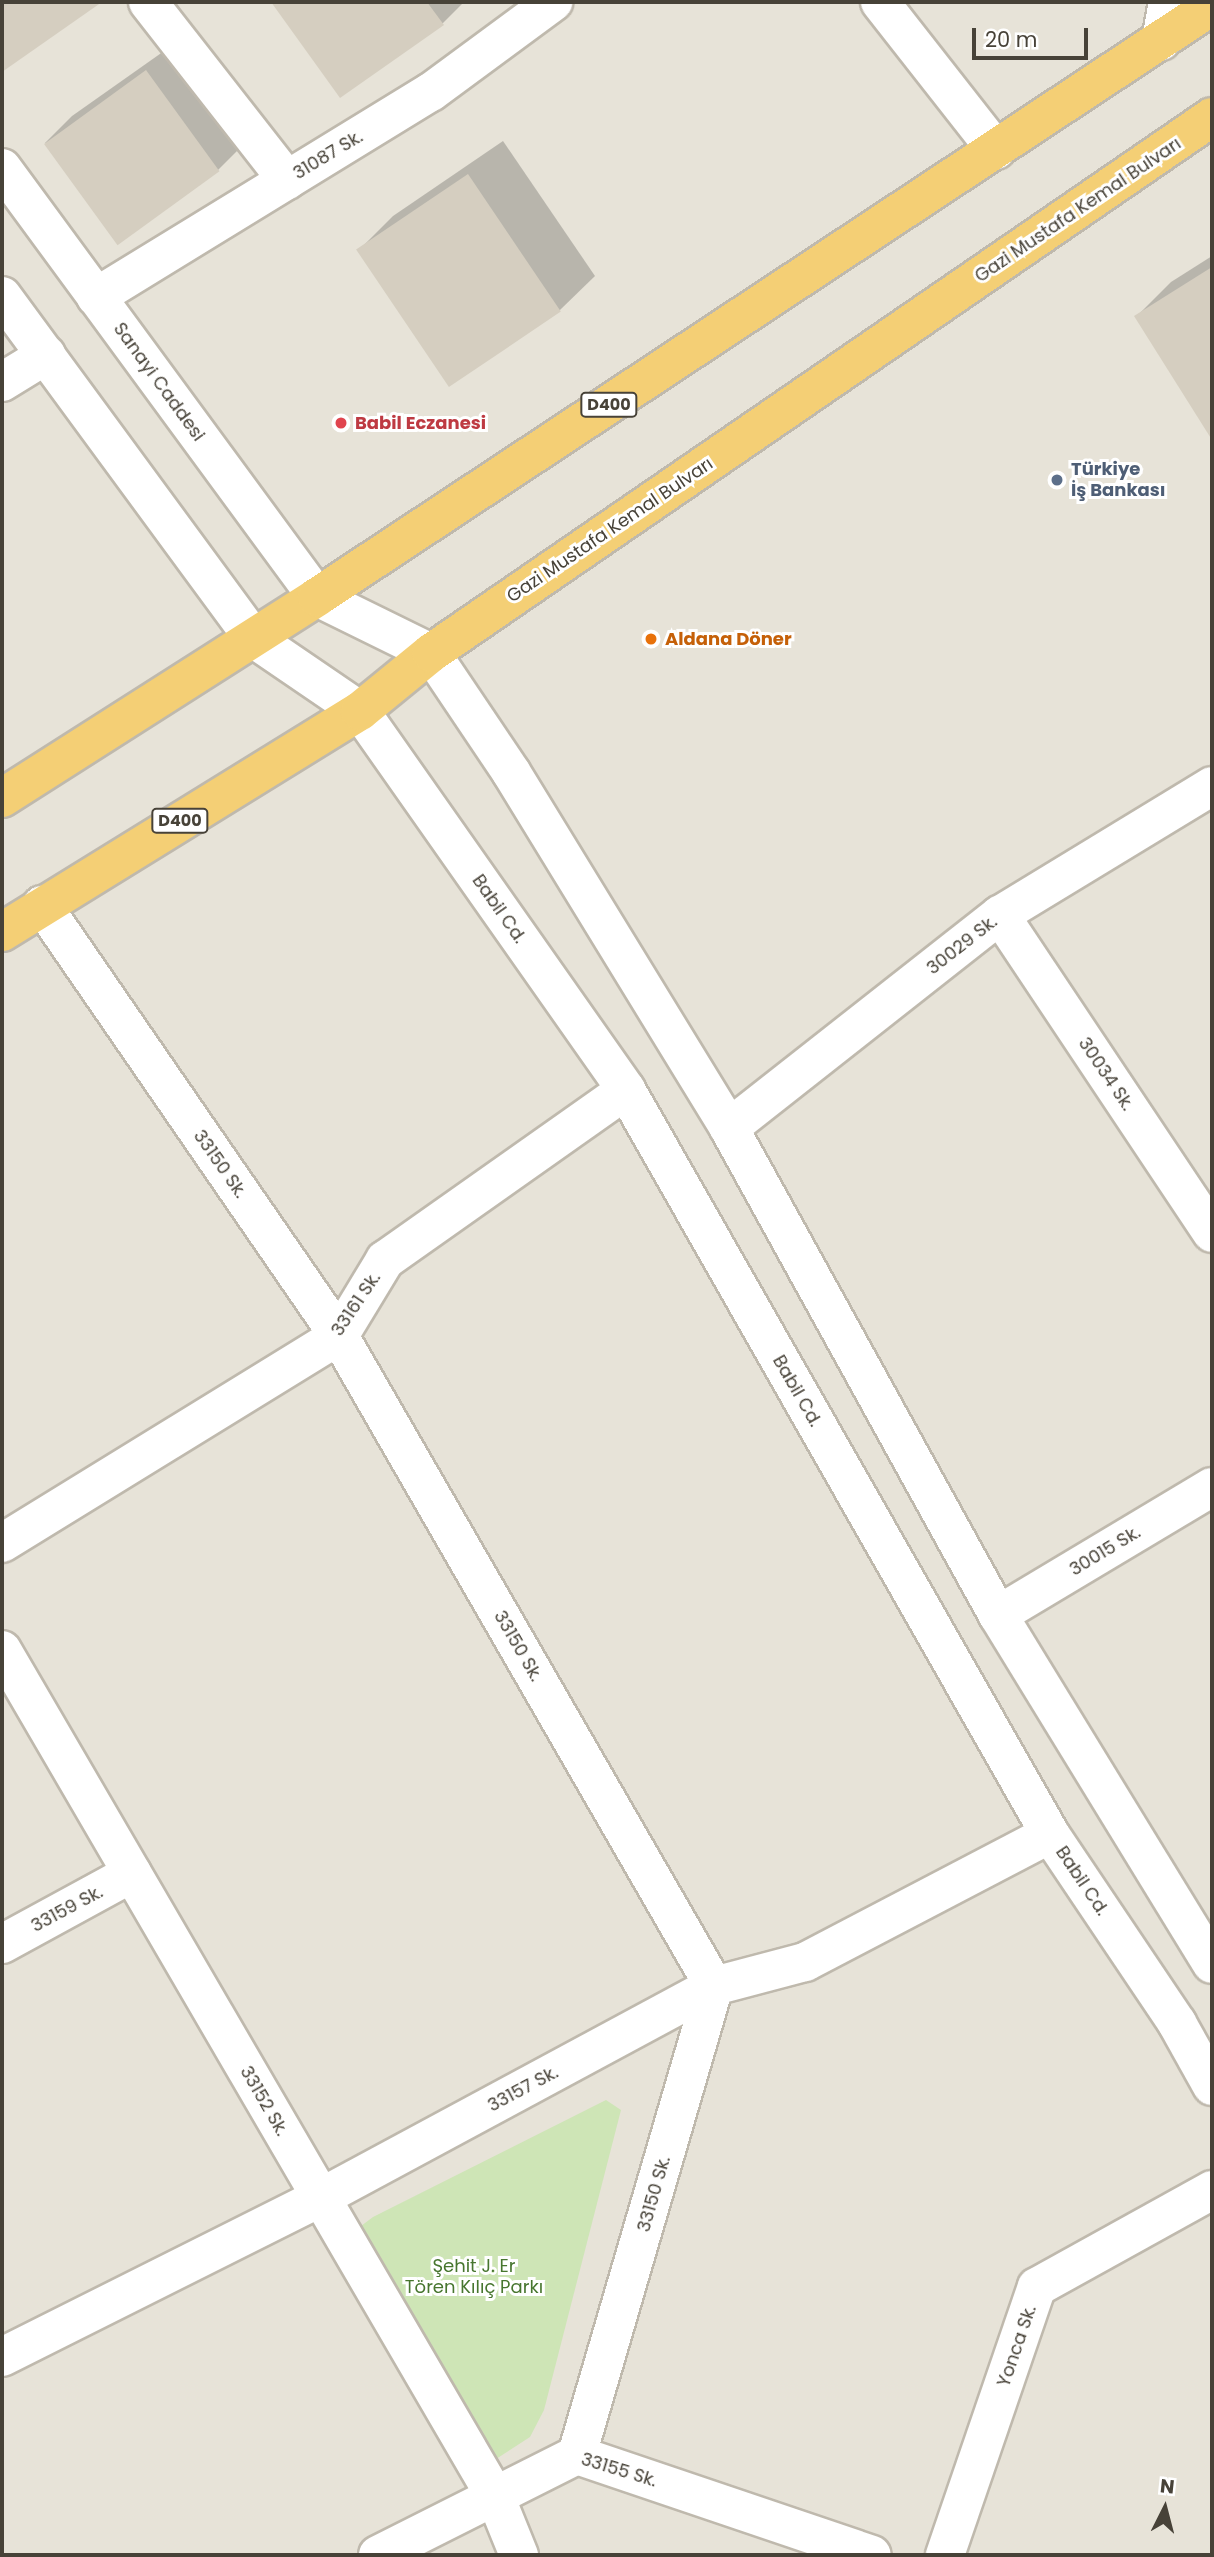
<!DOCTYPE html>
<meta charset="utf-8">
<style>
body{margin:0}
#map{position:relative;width:1214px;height:2557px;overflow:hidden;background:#f4f1ea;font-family:Poppins,sans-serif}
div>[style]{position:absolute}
.residential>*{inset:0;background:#e7e3d8;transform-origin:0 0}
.green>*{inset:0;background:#cee5b6}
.shadow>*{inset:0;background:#0003}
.building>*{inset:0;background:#d5cec0;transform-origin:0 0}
.roads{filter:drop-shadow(2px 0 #bfb9ad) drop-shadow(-2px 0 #bfb9ad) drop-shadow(0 2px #bfb9ad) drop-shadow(0 -2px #bfb9ad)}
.minor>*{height:38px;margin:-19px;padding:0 19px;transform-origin:19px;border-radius:19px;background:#fff}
.highway>*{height:38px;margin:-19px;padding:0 19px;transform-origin:19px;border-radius:19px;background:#f4cf75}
.dots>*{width:19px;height:19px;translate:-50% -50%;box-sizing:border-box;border:4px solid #fff;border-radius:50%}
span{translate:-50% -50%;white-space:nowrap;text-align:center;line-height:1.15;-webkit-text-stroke:6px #fff;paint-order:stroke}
.shield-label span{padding:2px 5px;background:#fff;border:2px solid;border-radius:5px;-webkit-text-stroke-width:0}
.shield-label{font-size:16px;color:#474238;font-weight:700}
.street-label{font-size:18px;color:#474238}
.health-label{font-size:18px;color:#be3a42;font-weight:700}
.left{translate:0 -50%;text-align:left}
.service-label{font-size:18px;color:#4e5e75;font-weight:700}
.food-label{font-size:18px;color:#c56008;font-weight:700}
.park-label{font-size:18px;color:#47762f}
.frame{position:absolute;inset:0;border:4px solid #474238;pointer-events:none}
.north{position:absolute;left:1130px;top:2473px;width:70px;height:70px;-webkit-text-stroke:5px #fff;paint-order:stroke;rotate:6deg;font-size:19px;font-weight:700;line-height:28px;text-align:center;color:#474238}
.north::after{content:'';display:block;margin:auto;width:24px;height:32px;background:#474238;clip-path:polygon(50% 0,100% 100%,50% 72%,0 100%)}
.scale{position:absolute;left:972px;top:28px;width:116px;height:32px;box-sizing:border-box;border:4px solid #474238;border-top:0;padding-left:9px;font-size:21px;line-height:24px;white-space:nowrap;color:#474238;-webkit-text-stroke:5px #fff;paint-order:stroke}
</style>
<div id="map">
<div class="residential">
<i style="left:2px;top:2px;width:1210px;height:2553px"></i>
</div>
<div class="green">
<i style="clip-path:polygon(606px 2100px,621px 2110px,544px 2410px,530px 2437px,493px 2461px,345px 2238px,373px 2217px)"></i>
</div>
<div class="shadow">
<i style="clip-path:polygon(2px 2px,99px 2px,2px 70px)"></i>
<i style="clip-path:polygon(273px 2px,464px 2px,443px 23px,340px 95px)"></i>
<i style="clip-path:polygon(174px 44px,245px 143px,218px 170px,45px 143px,72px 116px)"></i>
<i style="clip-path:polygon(503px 141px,595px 276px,560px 310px,450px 385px,359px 250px,393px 216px)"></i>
<i style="clip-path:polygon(1212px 256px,1212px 437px,1136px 317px,1171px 282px)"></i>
</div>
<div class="building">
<i style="clip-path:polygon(2px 2px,102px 2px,2px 72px)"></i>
<i style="clip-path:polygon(271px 2px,427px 2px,444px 25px,340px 98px)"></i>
<i style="left:146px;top:70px;width:125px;height:126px;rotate:54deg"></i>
<i style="left:468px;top:174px;width:166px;height:135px;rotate:56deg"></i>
<i style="clip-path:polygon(1212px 267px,1212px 440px,1134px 316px)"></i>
</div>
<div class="roads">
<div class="minor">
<i style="left:148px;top:2px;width:226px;rotate:52deg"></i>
<i style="left:880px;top:2px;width:188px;rotate:51.9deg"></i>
<i style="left:1161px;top:41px;width:40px;rotate:-80deg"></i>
<i style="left:2px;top:168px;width:532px;rotate:53.71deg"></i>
<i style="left:317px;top:597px;width:127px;rotate:26.2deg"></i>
<i style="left:431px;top:653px;width:143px;rotate:56.1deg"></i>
<i style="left:511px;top:772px;width:417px;rotate:58.5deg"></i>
<i style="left:729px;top:1128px;width:556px;rotate:61.09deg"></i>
<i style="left:998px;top:1615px;width:409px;rotate:58.5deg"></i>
<i style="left:2px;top:296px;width:424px;rotate:53.7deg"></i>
<i style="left:253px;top:638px;width:130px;rotate:34.3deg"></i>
<i style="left:360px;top:711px;width:463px;rotate:54.9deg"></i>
<i style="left:626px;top:1090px;width:856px;rotate:60.32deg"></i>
<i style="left:1050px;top:1834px;width:228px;rotate:56.1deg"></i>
<i style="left:1177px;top:2023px;width:72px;rotate:60.9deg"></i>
<i style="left:96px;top:297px;width:393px;rotate:-31.5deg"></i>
<i style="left:431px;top:92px;width:152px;rotate:-36.4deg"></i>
<i style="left:2px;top:382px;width:52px;rotate:-31.5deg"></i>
<i style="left:42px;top:905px;width:523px;rotate:55.43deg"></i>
<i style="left:339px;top:1336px;width:750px;rotate:60.02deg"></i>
<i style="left:714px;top:1986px;width:489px;rotate:106.3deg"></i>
<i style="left:1000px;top:915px;width:382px;rotate:56.3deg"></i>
<i style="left:729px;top:1128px;width:345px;rotate:-38.2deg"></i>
<i style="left:1000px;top:915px;width:248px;rotate:-31.3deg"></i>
<i style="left:2px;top:1543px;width:395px;rotate:-31.6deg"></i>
<i style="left:339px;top:1336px;width:89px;rotate:-58.8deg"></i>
<i style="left:385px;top:1260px;width:295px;rotate:-35.2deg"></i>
<i style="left:998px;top:1615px;width:249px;rotate:-30.9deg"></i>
<i style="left:2px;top:1650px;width:979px;rotate:59.77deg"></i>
<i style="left:495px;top:2496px;width:64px;rotate:67.9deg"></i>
<i style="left:2px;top:1944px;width:148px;rotate:-28.6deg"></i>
<i style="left:2px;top:2357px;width:356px;rotate:-26.6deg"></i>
<i style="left:320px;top:2198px;width:447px;rotate:-28.3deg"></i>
<i style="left:714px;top:1986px;width:94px;rotate:-14.8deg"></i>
<i style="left:805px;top:1962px;width:276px;rotate:-27.6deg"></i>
<i style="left:378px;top:2555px;width:223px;rotate:-26.7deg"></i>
<i style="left:577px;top:2455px;width:311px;rotate:18.7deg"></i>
<i style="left:945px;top:2555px;width:283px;rotate:-71.1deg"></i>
<i style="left:1037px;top:2287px;width:200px;rotate:-29deg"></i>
</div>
<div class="highway">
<i style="left:2px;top:798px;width:374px;rotate:-32.5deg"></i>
<i style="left:317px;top:597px;width:1073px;rotate:-33.44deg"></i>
<i style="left:2px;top:932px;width:421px;rotate:-31.7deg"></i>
<i style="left:360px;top:711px;width:92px;rotate:-39.2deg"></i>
<i style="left:431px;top:653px;width:947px;rotate:-34.46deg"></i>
</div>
</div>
<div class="dots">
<i style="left:341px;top:423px;background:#e0444e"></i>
<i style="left:1057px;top:480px;background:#5c6f8a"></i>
<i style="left:651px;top:639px;background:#e8710a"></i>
</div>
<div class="shield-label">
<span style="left:609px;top:405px">D400</span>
<span style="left:180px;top:821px">D400</span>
</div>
<div class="street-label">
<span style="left:328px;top:155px;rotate:-31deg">31087 Sk.</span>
<span style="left:1078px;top:210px;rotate:-34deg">Gazi Mustafa Kemal Bulvarı</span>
<span style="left:159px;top:382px;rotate:54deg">Sanayi Caddesi</span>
<span style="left:610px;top:530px;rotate:-34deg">Gazi Mustafa Kemal Bulvarı</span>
<span style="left:499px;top:909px;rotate:55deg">Babil Cd.</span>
<span style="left:962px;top:945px;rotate:-38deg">30029 Sk.</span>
<span style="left:1106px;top:1074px;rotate:56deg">30034 Sk.</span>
<span style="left:220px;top:1164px;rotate:55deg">33150 Sk.</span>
<span style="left:356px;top:1304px;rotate:-56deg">33161 Sk.</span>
<span style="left:797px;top:1391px;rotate:60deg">Babil Cd.</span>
<span style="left:1105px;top:1551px;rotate:-31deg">30015 Sk.</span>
<span style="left:518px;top:1646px;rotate:60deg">33150 Sk.</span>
<span style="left:1082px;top:1881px;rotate:56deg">Babil Cd.</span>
<span style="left:67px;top:1909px;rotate:-28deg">33159 Sk.</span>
<span style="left:523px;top:2089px;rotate:-28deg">33157 Sk.</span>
<span style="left:264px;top:2101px;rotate:60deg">33152 Sk.</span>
<span style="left:654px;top:2194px;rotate:-74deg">33150 Sk.</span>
<span style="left:1017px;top:2346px;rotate:-71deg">Yonca Sk.</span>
<span style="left:619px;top:2470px;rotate:17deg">33155 Sk.</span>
</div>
<div class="health-label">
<span class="left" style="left:355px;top:423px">Babil Eczanesi</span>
</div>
<div class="service-label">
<span class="left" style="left:1071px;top:480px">Türkiye<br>İş Bankası</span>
</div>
<div class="food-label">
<span class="left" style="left:665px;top:639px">Aldana Döner</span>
</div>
<div class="park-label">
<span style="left:474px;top:2277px">Şehit J. Er<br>Tören Kılıç Parkı</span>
</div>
<div class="frame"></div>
<div class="north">N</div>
<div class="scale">20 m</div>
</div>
